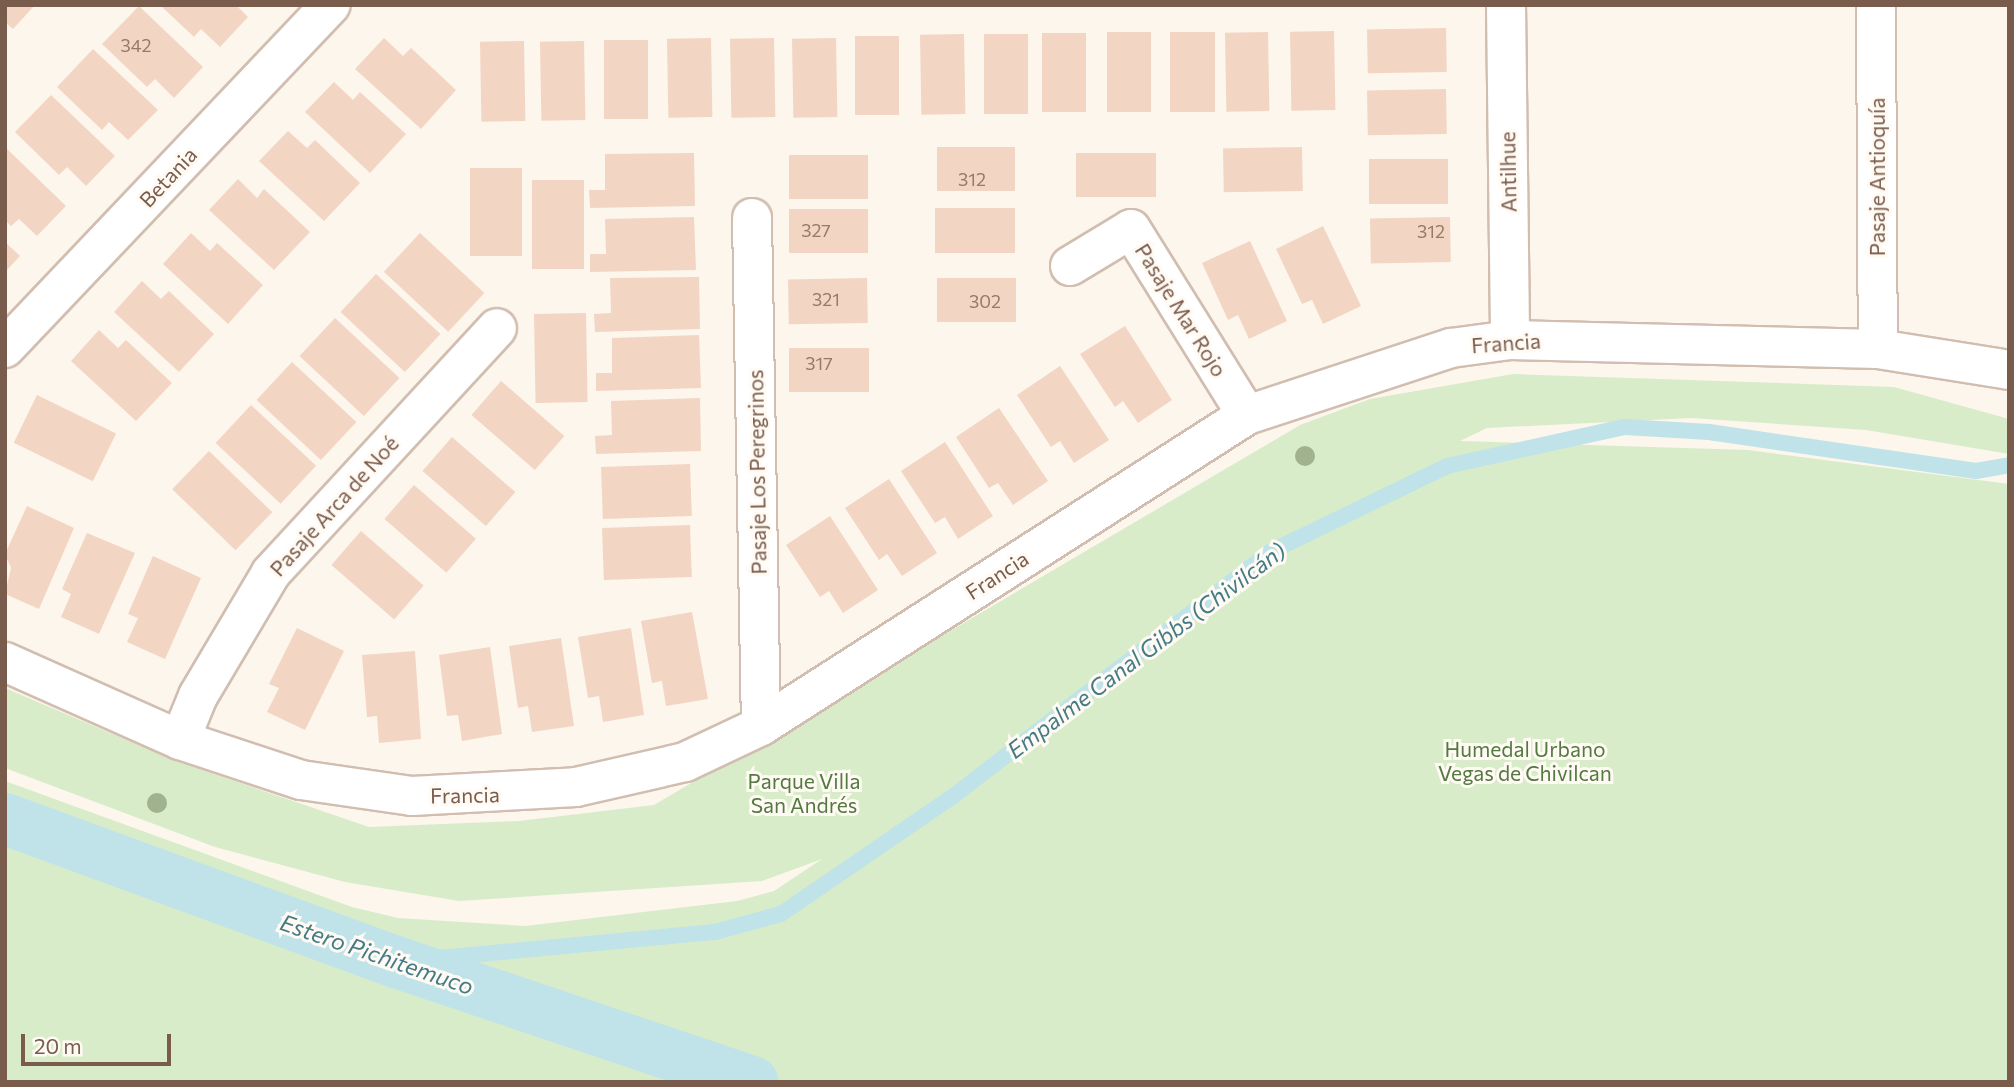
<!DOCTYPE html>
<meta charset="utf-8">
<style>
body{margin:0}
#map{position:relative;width:2014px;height:1087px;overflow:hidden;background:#fdf6ec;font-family:Commissioner,sans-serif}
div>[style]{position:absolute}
.green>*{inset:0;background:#d8ecc9}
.stream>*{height:16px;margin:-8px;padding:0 8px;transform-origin:8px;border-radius:8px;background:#bfe3e8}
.canal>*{height:52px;margin:-26px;padding:0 26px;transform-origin:26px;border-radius:26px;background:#bfe3e8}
.building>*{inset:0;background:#f3d5c3;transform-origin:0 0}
.roads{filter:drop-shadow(2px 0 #d1beb0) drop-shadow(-2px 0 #d1beb0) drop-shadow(0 2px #d1beb0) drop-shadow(0 -2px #d1beb0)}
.minor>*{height:38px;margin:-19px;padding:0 19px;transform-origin:19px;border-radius:19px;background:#fff}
.trees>*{width:20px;height:20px;margin:-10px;border-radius:50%;background:#a0b28e}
span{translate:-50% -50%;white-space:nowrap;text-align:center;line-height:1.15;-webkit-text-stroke:6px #fffaf3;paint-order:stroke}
.number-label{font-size:18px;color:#987a6a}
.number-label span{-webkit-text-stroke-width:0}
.street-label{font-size:21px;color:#7a5c4d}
.park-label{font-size:21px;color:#537a41}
.water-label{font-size:23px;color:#437c86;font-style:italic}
.frame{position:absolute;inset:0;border:7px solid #7a5c4d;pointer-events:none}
.scale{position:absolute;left:21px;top:1034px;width:150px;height:32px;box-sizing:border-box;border:4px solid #7a5c4d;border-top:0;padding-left:9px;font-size:21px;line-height:24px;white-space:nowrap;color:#7a5c4d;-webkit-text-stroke:5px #fffaf3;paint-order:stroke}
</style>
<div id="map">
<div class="green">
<i style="clip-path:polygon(1513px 374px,1894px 387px,2009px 419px,2009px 454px,1866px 430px,1691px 418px,1487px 428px,1460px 441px,1748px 450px,2009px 484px,2009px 1082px,5px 1082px,5px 781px,352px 907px,398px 918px,525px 926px,737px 901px,774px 891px,822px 859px,762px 881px,459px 901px,345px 882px,215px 847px,5px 768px,5px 688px,176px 761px,369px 827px,519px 821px,654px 805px,1300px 425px,1370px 399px)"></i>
</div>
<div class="stream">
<i style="left:396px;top:962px;width:320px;rotate:-5.4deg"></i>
<i style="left:715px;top:932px;width:68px;rotate:-15.3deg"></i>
<i style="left:781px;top:914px;width:212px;rotate:-34.4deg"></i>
<i style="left:956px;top:794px;width:396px;rotate:-37.6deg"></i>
<i style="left:1270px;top:552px;width:197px;rotate:-25.9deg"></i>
<i style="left:1447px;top:466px;width:182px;rotate:-12.4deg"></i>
<i style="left:1625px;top:427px;width:84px;rotate:3.4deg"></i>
<i style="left:1709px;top:432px;width:270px;rotate:8.3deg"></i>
<i style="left:1976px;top:471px;width:34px;rotate:-10deg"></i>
</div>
<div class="canal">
<i style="left:5px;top:819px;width:416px;rotate:20.1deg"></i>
<i style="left:396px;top:962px;width:376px;rotate:18.6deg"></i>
</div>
<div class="building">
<i style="clip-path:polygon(5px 5px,35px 5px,13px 29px,5px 22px)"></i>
<i style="clip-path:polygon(160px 5px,236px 5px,248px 17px,220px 47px,201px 29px,194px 37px)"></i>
<i style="clip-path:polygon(139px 6px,203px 67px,174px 98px,155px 79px,147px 87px,102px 44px)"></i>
<i style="left:1446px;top:28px;width:44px;height:79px;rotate:89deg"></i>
<i style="left:1334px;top:31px;width:79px;height:44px;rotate:89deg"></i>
<i style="left:1107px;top:32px;width:44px;height:80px"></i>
<i style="left:1170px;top:32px;width:45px;height:80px"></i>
<i style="left:1268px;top:32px;width:79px;height:43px;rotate:89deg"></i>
<i style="left:1086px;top:33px;width:79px;height:44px;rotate:90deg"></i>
<i style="left:964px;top:34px;width:80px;height:44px;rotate:89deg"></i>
<i style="left:1028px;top:34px;width:80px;height:44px;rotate:90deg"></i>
<i style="left:855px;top:36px;width:44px;height:79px"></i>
<i style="clip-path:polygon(384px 38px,403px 56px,411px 48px,456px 90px,421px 129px,355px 69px)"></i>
<i style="left:711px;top:38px;width:79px;height:44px;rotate:89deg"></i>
<i style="left:774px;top:38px;width:79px;height:44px;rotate:89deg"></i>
<i style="left:836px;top:38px;width:79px;height:44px;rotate:89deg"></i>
<i style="left:648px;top:40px;width:79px;height:44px;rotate:90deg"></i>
<i style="left:524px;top:41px;width:80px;height:44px;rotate:89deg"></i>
<i style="left:584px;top:41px;width:79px;height:44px;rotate:89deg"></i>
<i style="clip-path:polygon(93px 49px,158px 110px,128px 140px,109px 122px,102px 130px,57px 87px)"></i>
<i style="clip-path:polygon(334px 82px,353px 100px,360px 92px,406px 134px,370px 173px,305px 112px)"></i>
<i style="left:1446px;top:89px;width:45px;height:79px;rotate:89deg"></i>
<i style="clip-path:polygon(51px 95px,115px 156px,86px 186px,67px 167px,59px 175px,15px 132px)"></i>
<i style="clip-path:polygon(288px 131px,307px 148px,315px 140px,360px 183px,324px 221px,259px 161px)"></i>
<i style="clip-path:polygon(5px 147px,66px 206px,37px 236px,19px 219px,11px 226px,5px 220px)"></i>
<i style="left:1015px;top:147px;width:44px;height:78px;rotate:90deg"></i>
<i style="left:1302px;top:147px;width:44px;height:79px;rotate:89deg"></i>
<i style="clip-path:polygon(694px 153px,695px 206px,590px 208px,589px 190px,605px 190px,605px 154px)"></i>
<i style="left:1156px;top:153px;width:44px;height:80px;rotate:90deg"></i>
<i style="left:868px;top:155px;width:44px;height:79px;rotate:90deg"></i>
<i style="left:1369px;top:159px;width:79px;height:45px"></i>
<i style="left:470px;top:168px;width:52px;height:88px"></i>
<i style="clip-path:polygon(238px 179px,257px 198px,264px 189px,310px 232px,274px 270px,209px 210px)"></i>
<i style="left:532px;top:180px;width:52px;height:89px"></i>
<i style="left:1015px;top:208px;width:45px;height:80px;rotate:90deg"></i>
<i style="left:789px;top:209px;width:79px;height:44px"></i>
<i style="clip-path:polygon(694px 217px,696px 270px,590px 272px,590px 254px,606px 254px,605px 219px)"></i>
<i style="left:1450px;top:217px;width:45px;height:80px;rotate:89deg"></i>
<i style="clip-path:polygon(1323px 226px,1361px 306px,1323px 324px,1312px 300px,1302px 304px,1276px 249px)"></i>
<i style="clip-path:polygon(191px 233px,210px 251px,217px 243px,263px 285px,228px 324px,163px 264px)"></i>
<i style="left:420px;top:233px;width:88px;height:53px;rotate:43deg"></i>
<i style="clip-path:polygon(1250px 241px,1287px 321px,1249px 339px,1238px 315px,1228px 320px,1202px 263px)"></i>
<i style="clip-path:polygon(5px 242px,20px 256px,5px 272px)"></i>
<i style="left:376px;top:274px;width:88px;height:52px;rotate:43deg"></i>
<i style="clip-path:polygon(699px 277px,700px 329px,595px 332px,594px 314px,611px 313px,610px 278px)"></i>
<i style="left:867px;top:278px;width:45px;height:79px;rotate:89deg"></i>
<i style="left:937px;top:278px;width:79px;height:44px"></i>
<i style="clip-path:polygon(142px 281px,161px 299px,169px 291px,214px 334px,179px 372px,114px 312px)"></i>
<i style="left:586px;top:313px;width:89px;height:52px;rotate:89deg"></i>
<i style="left:335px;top:318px;width:88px;height:52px;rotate:43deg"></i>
<i style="clip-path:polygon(1125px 326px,1172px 400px,1138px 423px,1123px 401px,1115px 407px,1080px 354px)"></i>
<i style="clip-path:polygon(99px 330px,118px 348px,126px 340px,172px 383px,136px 421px,71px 361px)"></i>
<i style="clip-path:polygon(699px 335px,701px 388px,596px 391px,596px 373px,612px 373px,612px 338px)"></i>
<i style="left:869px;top:348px;width:44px;height:80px;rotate:90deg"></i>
<i style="left:292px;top:362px;width:88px;height:52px;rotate:43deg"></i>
<i style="clip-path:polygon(1060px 366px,1109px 440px,1074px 463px,1060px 441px,1051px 447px,1017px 395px)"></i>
<i style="left:501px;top:381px;width:84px;height:45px;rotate:41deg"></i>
<i style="left:37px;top:395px;width:88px;height:53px;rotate:26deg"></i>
<i style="clip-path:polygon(700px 398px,701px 451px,596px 454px,595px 436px,612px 435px,611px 401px)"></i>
<i style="left:251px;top:405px;width:89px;height:52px;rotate:43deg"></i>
<i style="clip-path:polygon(999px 408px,1048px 481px,1013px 505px,998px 483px,989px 488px,956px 437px)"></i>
<i style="left:452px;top:437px;width:84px;height:45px;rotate:41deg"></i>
<i style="clip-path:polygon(945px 442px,993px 516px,958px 539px,945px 517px,935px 523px,901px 471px)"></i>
<i style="left:209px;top:451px;width:88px;height:53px;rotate:44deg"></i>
<i style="left:690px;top:464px;width:52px;height:89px;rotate:88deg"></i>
<i style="clip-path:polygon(889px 479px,937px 553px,902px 576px,887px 554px,879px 560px,845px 508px)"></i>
<i style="left:414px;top:485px;width:82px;height:45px;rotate:41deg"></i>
<i style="clip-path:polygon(27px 506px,74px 528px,39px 609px,5px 594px,11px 568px,5px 554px)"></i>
<i style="clip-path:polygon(830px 516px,878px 590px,843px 613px,829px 591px,820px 597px,786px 545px)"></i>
<i style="left:690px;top:525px;width:52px;height:88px;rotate:88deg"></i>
<i style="left:361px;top:531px;width:83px;height:45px;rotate:41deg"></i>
<i style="clip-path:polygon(87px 533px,135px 553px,99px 634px,61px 617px,71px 594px,62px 589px)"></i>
<i style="clip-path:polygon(153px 556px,201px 578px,165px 659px,127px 642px,138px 618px,128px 614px)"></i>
<i style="clip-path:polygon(692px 612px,708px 699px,666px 706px,662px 681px,652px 683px,641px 621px)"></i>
<i style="clip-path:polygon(297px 628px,344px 651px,305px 730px,267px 712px,279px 688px,269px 684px)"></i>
<i style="clip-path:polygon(631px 628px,644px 715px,603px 722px,599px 696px,588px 698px,578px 637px)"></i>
<i style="clip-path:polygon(561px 638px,574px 726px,532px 732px,528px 706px,518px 708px,509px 646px)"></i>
<i style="clip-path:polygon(490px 647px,502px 734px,462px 741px,458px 715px,447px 716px,439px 655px)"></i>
<i style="clip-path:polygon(415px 651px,421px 739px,379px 743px,377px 716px,367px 717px,362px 655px)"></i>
</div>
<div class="roads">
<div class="minor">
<i style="left:1506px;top:5px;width:335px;rotate:89.3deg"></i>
<i style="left:1876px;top:5px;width:344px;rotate:89.7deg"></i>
<i style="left:752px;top:218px;width:508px;rotate:88.99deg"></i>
<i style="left:1070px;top:266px;width:71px;rotate:-31.2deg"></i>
<i style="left:1131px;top:229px;width:219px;rotate:58.1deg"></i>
<i style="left:5px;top:348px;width:473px;rotate:-46.5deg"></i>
<i style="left:5px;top:662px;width:192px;rotate:24deg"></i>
<i style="left:180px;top:740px;width:127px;rotate:18.3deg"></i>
<i style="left:301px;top:780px;width:112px;rotate:8.2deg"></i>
<i style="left:412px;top:796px;width:164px;rotate:-3.1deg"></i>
<i style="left:576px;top:787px;width:112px;rotate:-12.9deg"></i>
<i style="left:685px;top:762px;width:84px;rotate:-25.3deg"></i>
<i style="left:761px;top:726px;width:577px;rotate:-32.62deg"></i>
<i style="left:1247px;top:415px;width:215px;rotate:-18.2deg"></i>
<i style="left:1451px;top:348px;width:60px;rotate:-7.7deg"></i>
<i style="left:1510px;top:340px;width:368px;rotate:1.4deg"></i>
<i style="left:1878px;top:349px;width:133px;rotate:9.1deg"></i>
<i style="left:180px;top:740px;width:48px;rotate:-67.8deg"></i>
<i style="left:198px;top:696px;width:143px;rotate:-59.3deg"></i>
<i style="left:271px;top:573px;width:333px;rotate:-47.3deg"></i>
</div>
</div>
<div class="trees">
<i style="left:1305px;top:456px"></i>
<i style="left:157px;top:803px"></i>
</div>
<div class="number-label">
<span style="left:136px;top:45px">342</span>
<span style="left:972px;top:179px">312</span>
<span style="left:816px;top:230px">327</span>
<span style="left:1431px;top:231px">312</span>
<span style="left:826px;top:299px">321</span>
<span style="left:985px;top:301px">302</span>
<span style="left:819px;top:363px">317</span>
</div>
<div class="street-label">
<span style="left:1508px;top:172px;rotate:-91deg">Antilhue</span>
<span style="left:168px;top:177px;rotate:-47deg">Betania</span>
<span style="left:1877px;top:177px;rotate:-90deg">Pasaje Antioquía</span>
<span style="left:1181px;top:310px;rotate:58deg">Pasaje Mar Rojo</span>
<span style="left:1506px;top:343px;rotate:-4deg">Francia</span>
<span style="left:757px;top:472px;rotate:-91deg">Pasaje Los Peregrinos</span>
<span style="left:334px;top:506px;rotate:-48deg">Pasaje Arca de Noé</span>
<span style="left:997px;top:575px;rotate:-33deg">Francia</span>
<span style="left:465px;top:795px;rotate:-1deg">Francia</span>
</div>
<div class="park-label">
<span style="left:1525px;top:761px">Humedal Urbano<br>Vegas de Chivilcan</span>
<span style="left:804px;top:793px">Parque Villa<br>San Andrés</span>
</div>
<div class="water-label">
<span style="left:1146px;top:650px;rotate:-37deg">Empalme Canal Gibbs (Chivilcán)</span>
<span style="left:377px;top:954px;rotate:19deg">Estero Pichitemuco</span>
</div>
<div class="frame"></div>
<div class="scale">20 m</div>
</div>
